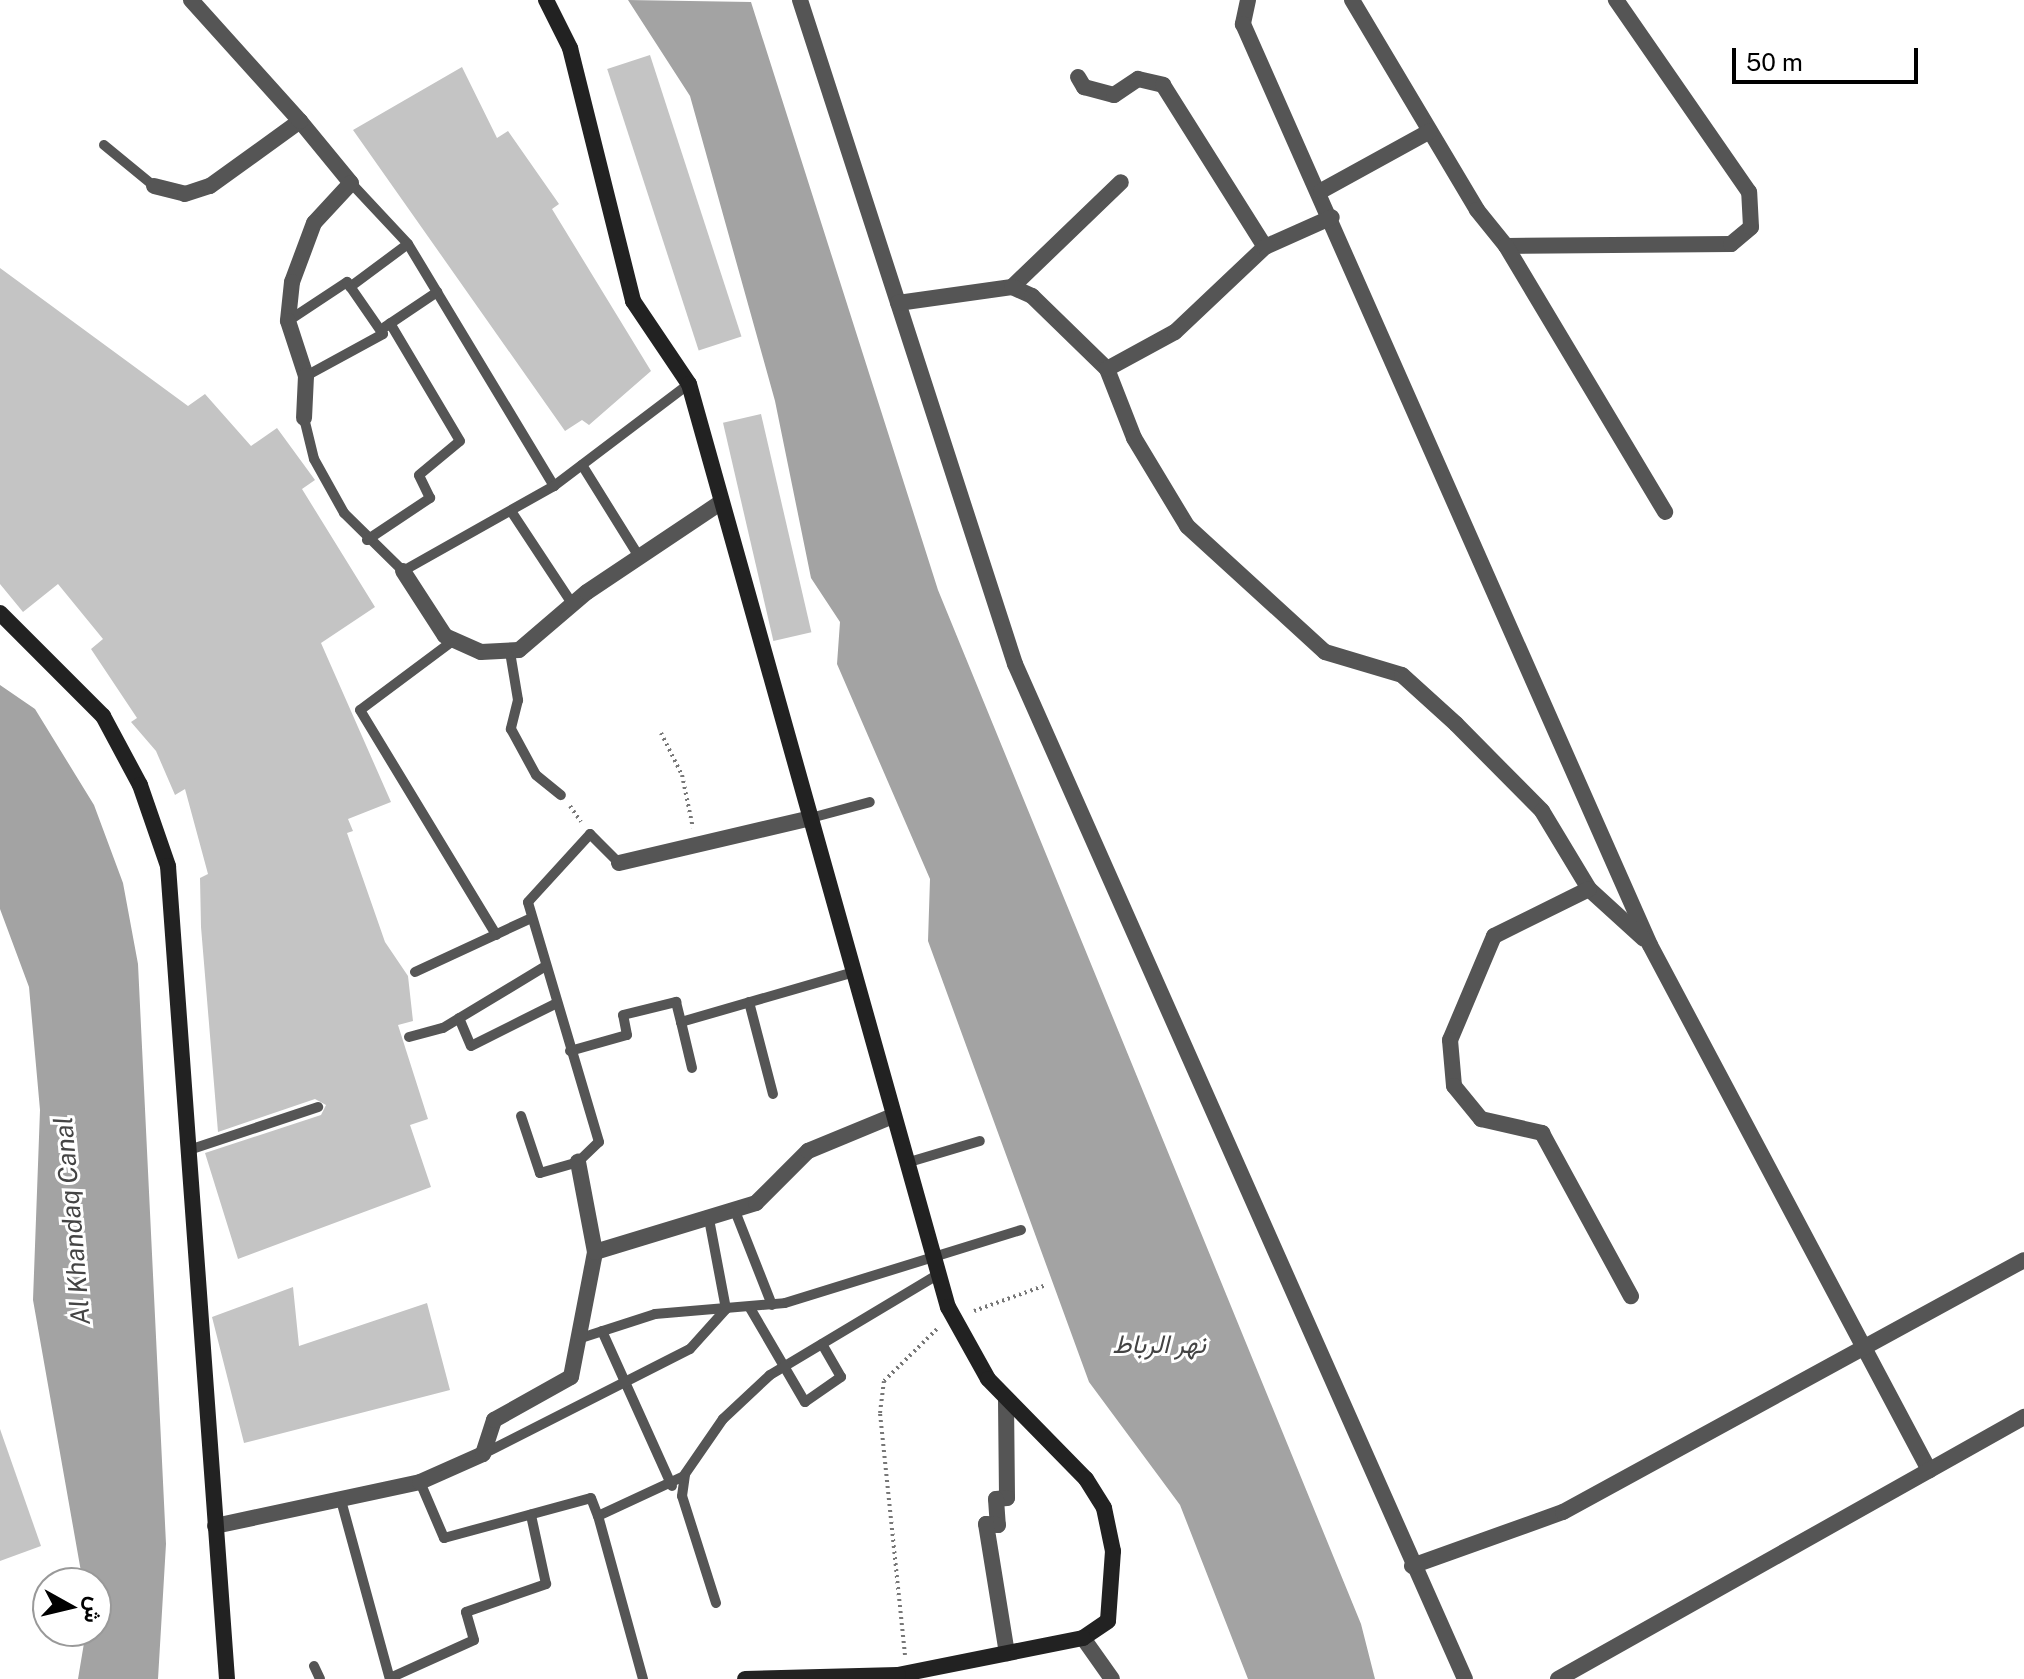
<!DOCTYPE html>
<meta charset="utf-8">
<style>
body{margin:0}
#map{position:relative;width:2024px;height:1679px;overflow:hidden;background:#fff;font-family:"Public Sans",Vazirmatn,sans-serif}
div>[style]{position:absolute}
.water>*{inset:0;background:#a3a3a3}
.building>*{inset:0;background:#c4c4c4;transform-origin:0 0}
.path>*{height:4px;margin-top:-2px;transform-origin:0;background:repeating-linear-gradient(90deg,#777 0 2px,transparent 0 6px)}
.lane>*{height:10px;margin:-5px;padding:0 5px;transform-origin:5px;border-radius:5px;background:#555}
.street>*{height:16px;margin:-8px;padding:0 8px;transform-origin:8px;border-radius:8px;background:#555}
.secondary>*{height:16px;margin:-8px;padding:0 8px;transform-origin:8px;border-radius:8px;background:#222}
span{translate:-50% -50%;white-space:nowrap;text-align:center;line-height:1.15;-webkit-text-stroke:6px #fff;paint-order:stroke}
.water-label{font-size:26px;color:#444;font-style:italic}
.north{position:absolute;left:32px;top:1567px;width:80px;height:80px;box-sizing:border-box;background:#fff;border:2px solid #999;border-radius:50%;rotate:98deg;font-size:22px;font-weight:700;line-height:32px;text-align:center;color:#000}
.north::after{content:'';display:block;margin:auto;width:28px;height:36px;background:#000;clip-path:polygon(50% 0,100% 100%,50% 72%,0 100%)}
.scale{position:absolute;left:1732px;top:48px;width:186px;height:36px;box-sizing:border-box;border:4px solid #000;border-top:0;padding-left:10px;font-size:24px;line-height:28px;white-space:nowrap;color:#000;-webkit-text-stroke:6px #fff;paint-order:stroke}
</style>
<div id="map">
<div class="water">
<i style="clip-path:polygon(628px 0,751px 2px,938px 590px,1361px 1624px,1375px 1679px,1248px 1679px,1180px 1505px,1089px 1382px,928px 941px,930px 879px,837px 664px,840px 622px,811px 578px,775px 401px,690px 96px)"></i>
<i style="clip-path:polygon(0 685px,35px 709px,94px 805px,123px 883px,138px 964px,166px 1544px,158px 1679px,78px 1679px,86px 1631px,96px 1631px,96px 1583px,83px 1583px,33px 1300px,40px 1110px,29px 987px,0 909px)"></i>
</div>
<div class="building">
<i style="left:650px;top:55px;width:296px;height:45px;rotate:72deg"></i>
<i style="clip-path:polygon(462px 67px,497px 138px,508px 131px,559px 204px,552px 209px,651px 371px,589px 425px,582px 420px,565px 431px,353px 130px)"></i>
<i style="clip-path:polygon(0 268px,188px 406px,205px 394px,251px 446px,277px 428px,315px 480px,302px 489px,375px 607px,321px 643px,391px 802px,348px 819px,353px 831px,347px 833px,385px 942px,408px 976px,413px 1021px,398px 1025px,428px 1119px,410px 1125px,431px 1187px,238px 1259px,205px 1153px,321px 1115px,326px 1105px,315px 1099px,218px 1132px,201px 927px,200px 878px,208px 874px,185px 789px,175px 795px,156px 751px,131px 722px,137px 718px,91px 649px,103px 639px,58px 584px,23px 612px,0 584px)"></i>
<i style="left:761px;top:414px;width:224px;height:39px;rotate:77deg"></i>
<i style="clip-path:polygon(293px 1287px,299px 1346px,427px 1303px,450px 1390px,244px 1443px,212px 1317px)"></i>
<i style="clip-path:polygon(0 1429px,41px 1546px,0 1561px)"></i>
</div>
<div class="path">
<i style="left:661px;top:733px;width:47px;rotate:63.4deg"></i>
<i style="left:682px;top:775px;width:54px;rotate:78.3deg"></i>
<i style="left:570px;top:806px;width:19px;rotate:55deg"></i>
<i style="left:974px;top:1311px;width:77px;rotate:-19.9deg"></i>
<i style="left:905px;top:1655px;width:243px;rotate:-95.9deg"></i>
<i style="left:880px;top:1413px;width:32px;rotate:-83deg"></i>
<i style="left:884px;top:1381px;width:74px;rotate:-44.5deg"></i>
</div>
<div class="lane">
<i style="left:104px;top:145px;width:65px;rotate:39.4deg"></i>
<i style="left:351px;top:183px;width:83px;rotate:46.9deg"></i>
<i style="left:408px;top:244px;width:283px;rotate:58.9deg"></i>
<i style="left:350px;top:287px;width:72px;rotate:-36.6deg"></i>
<i style="left:288px;top:321px;width:71px;rotate:-33.5deg"></i>
<i style="left:347px;top:282px;width:63px;rotate:55.3deg"></i>
<i style="left:383px;top:334px;width:88px;rotate:151.4deg"></i>
<i style="left:385px;top:327px;width:63px;rotate:-33.9deg"></i>
<i style="left:304px;top:418px;width:42px;rotate:76.3deg"></i>
<i style="left:314px;top:459px;width:62px;rotate:60.9deg"></i>
<i style="left:344px;top:513px;width:83px;rotate:44.5deg"></i>
<i style="left:403px;top:571px;width:173px;rotate:-29.4deg"></i>
<i style="left:554px;top:486px;width:169px;rotate:-37.1deg"></i>
<i style="left:582px;top:465px;width:106px;rotate:58.1deg"></i>
<i style="left:511px;top:511px;width:113px;rotate:56.6deg"></i>
<i style="left:367px;top:540px;width:76px;rotate:-33.7deg"></i>
<i style="left:430px;top:498px;width:25px;rotate:-116deg"></i>
<i style="left:419px;top:475px;width:53px;rotate:-39.7deg"></i>
<i style="left:460px;top:441px;width:137px;rotate:-120.7deg"></i>
<i style="left:454px;top:640px;width:117px;rotate:143.3deg"></i>
<i style="left:360px;top:710px;width:263px;rotate:58.8deg"></i>
<i style="left:510px;top:652px;width:49px;rotate:80.5deg"></i>
<i style="left:518px;top:700px;width:30px;rotate:104deg"></i>
<i style="left:511px;top:729px;width:52px;rotate:61.5deg"></i>
<i style="left:536px;top:775px;width:32px;rotate:39deg"></i>
<i style="left:807px;top:819px;width:65px;rotate:-15.1deg"></i>
<i style="left:415px;top:972px;width:126px;rotate:-24.9deg"></i>
<i style="left:749px;top:1002px;width:95px;rotate:75.4deg"></i>
<i style="left:459px;top:1018px;width:30px;rotate:67deg"></i>
<i style="left:471px;top:1046px;width:94px;rotate:-26.6deg"></i>
<i style="left:409px;top:1037px;width:35px;rotate:-15deg"></i>
<i style="left:443px;top:1028px;width:118px;rotate:-31.1deg"></i>
<i style="left:570px;top:1051px;width:59px;rotate:-15.7deg"></i>
<i style="left:627px;top:1035px;width:20px;rotate:-101deg"></i>
<i style="left:623px;top:1015px;width:55px;rotate:-13.8deg"></i>
<i style="left:676px;top:1002px;width:21px;rotate:76deg"></i>
<i style="left:692px;top:1068px;width:47px;rotate:-103.4deg"></i>
<i style="left:681px;top:1022px;width:177px;rotate:-16.1deg"></i>
<i style="left:521px;top:1116px;width:60px;rotate:71.6deg"></i>
<i style="left:540px;top:1173px;width:40px;rotate:-16deg"></i>
<i style="left:578px;top:1162px;width:29px;rotate:-44deg"></i>
<i style="left:599px;top:1142px;width:250px;rotate:-106.5deg"></i>
<i style="left:528px;top:902px;width:92px;rotate:-47.6deg"></i>
<i style="left:590px;top:834px;width:41px;rotate:45deg"></i>
<i style="left:192px;top:1149px;width:133px;rotate:-18.4deg"></i>
<i style="left:906px;top:1163px;width:77px;rotate:-16.6deg"></i>
<i style="left:735px;top:1211px;width:101px;rotate:68.5deg"></i>
<i style="left:750px;top:1308px;width:109px;rotate:59.7deg"></i>
<i style="left:805px;top:1402px;width:44px;rotate:-34.8deg"></i>
<i style="left:841px;top:1377px;width:38px;rotate:-120deg"></i>
<i style="left:602px;top:1331px;width:170px;rotate:65.7deg"></i>
<i style="left:581px;top:1338px;width:78px;rotate:-18deg"></i>
<i style="left:655px;top:1314px;width:130px;rotate:-4.8deg"></i>
<i style="left:785px;top:1303px;width:247px;rotate:-17.2deg"></i>
<i style="left:483px;top:1454px;width:232px;rotate:-26.9deg"></i>
<i style="left:690px;top:1349px;width:54px;rotate:-48deg"></i>
<i style="left:726px;top:1309px;width:92px;rotate:-100.7deg"></i>
<i style="left:420px;top:1482px;width:61px;rotate:66.8deg"></i>
<i style="left:444px;top:1538px;width:152px;rotate:-15.2deg"></i>
<i style="left:591px;top:1498px;width:19px;rotate:69deg"></i>
<i style="left:342px;top:1504px;width:181px;rotate:74.7deg"></i>
<i style="left:716px;top:1603px;width:112px;rotate:-107.6deg"></i>
<i style="left:682px;top:1496px;width:22px;rotate:-82deg"></i>
<i style="left:685px;top:1474px;width:67px;rotate:-55.4deg"></i>
<i style="left:723px;top:1419px;width:64px;rotate:-43.1deg"></i>
<i style="left:770px;top:1375px;width:195px;rotate:-30.9deg"></i>
<i style="left:314px;top:1666px;width:14px;rotate:65deg"></i>
<i style="left:390px;top:1678px;width:92px;rotate:-24.3deg"></i>
<i style="left:474px;top:1640px;width:29px;rotate:-106deg"></i>
<i style="left:466px;top:1612px;width:85px;rotate:-19.3deg"></i>
<i style="left:546px;top:1584px;width:71px;rotate:-102.3deg"></i>
<i style="left:643px;top:1679px;width:169px;rotate:-105.4deg"></i>
<i style="left:598px;top:1516px;width:95px;rotate:-24.9deg"></i>
</div>
<div class="street">
<i style="left:800px;top:0;width:698px;rotate:72.06deg"></i>
<i style="left:1015px;top:664px;width:1110px;rotate:66.09deg"></i>
<i style="left:1248px;top:0;width:25px;rotate:102deg"></i>
<i style="left:1243px;top:24px;width:1007px;rotate:66.16deg"></i>
<i style="left:1650px;top:945px;width:595px;rotate:62.01deg"></i>
<i style="left:1352px;top:0;width:244px;rotate:59.2deg"></i>
<i style="left:1477px;top:210px;width:46px;rotate:51.1deg"></i>
<i style="left:1506px;top:246px;width:225px;rotate:-0.5deg"></i>
<i style="left:1731px;top:244px;width:26px;rotate:-40deg"></i>
<i style="left:1751px;top:227px;width:35px;rotate:-93deg"></i>
<i style="left:1749px;top:192px;width:234px;rotate:-124.7deg"></i>
<i style="left:1078px;top:77px;width:12px;rotate:59deg"></i>
<i style="left:1084px;top:87px;width:31px;rotate:15deg"></i>
<i style="left:1114px;top:95px;width:29px;rotate:-34deg"></i>
<i style="left:1138px;top:79px;width:26px;rotate:13deg"></i>
<i style="left:1163px;top:85px;width:191px;rotate:57.8deg"></i>
<i style="left:300px;top:121px;width:80px;rotate:50.6deg"></i>
<i style="left:351px;top:183px;width:54px;rotate:132.8deg"></i>
<i style="left:314px;top:223px;width:63px;rotate:110.4deg"></i>
<i style="left:292px;top:282px;width:39px;rotate:96deg"></i>
<i style="left:288px;top:321px;width:58px;rotate:71.9deg"></i>
<i style="left:306px;top:376px;width:42px;rotate:92.7deg"></i>
<i style="left:154px;top:186px;width:32px;rotate:14deg"></i>
<i style="left:185px;top:194px;width:26px;rotate:-18deg"></i>
<i style="left:210px;top:186px;width:111px;rotate:-35.8deg"></i>
<i style="left:300px;top:121px;width:163px;rotate:-132deg"></i>
<i style="left:1321px;top:191px;width:124px;rotate:-28.8deg"></i>
<i style="left:1506px;top:246px;width:310px;rotate:59.1deg"></i>
<i style="left:1012px;top:287px;width:151px;rotate:-43.9deg"></i>
<i style="left:898px;top:303px;width:115px;rotate:-8deg"></i>
<i style="left:1012px;top:287px;width:22px;rotate:24deg"></i>
<i style="left:1032px;top:296px;width:105px;rotate:44.2deg"></i>
<i style="left:1107px;top:369px;width:74px;rotate:68.6deg"></i>
<i style="left:1134px;top:438px;width:103px;rotate:58.9deg"></i>
<i style="left:1187px;top:526px;width:187px;rotate:42.4deg"></i>
<i style="left:1325px;top:652px;width:80px;rotate:16.6deg"></i>
<i style="left:1402px;top:675px;width:73px;rotate:42.2deg"></i>
<i style="left:1456px;top:724px;width:122px;rotate:45.3deg"></i>
<i style="left:1542px;top:811px;width:91px;rotate:58.9deg"></i>
<i style="left:1589px;top:889px;width:74px;rotate:42.3deg"></i>
<i style="left:1107px;top:369px;width:77px;rotate:-28.6deg"></i>
<i style="left:1175px;top:332px;width:124px;rotate:-43.4deg"></i>
<i style="left:1265px;top:247px;width:73px;rotate:-24.1deg"></i>
<i style="left:403px;top:571px;width:77px;rotate:57.1deg"></i>
<i style="left:445px;top:636px;width:39px;rotate:24deg"></i>
<i style="left:481px;top:652px;width:38px;rotate:-3deg"></i>
<i style="left:519px;top:650px;width:89px;rotate:-40.5deg"></i>
<i style="left:587px;top:592px;width:160px;rotate:-33.8deg"></i>
<i style="left:619px;top:863px;width:193px;rotate:-13.2deg"></i>
<i style="left:1589px;top:889px;width:106px;rotate:153.7deg"></i>
<i style="left:1494px;top:936px;width:113px;rotate:112.9deg"></i>
<i style="left:1450px;top:1040px;width:46px;rotate:85deg"></i>
<i style="left:1454px;top:1086px;width:43px;rotate:50.7deg"></i>
<i style="left:1481px;top:1119px;width:63px;rotate:12.9deg"></i>
<i style="left:1542px;top:1133px;width:186px;rotate:61.4deg"></i>
<i style="left:595px;top:1252px;width:168px;rotate:-16.9deg"></i>
<i style="left:756px;top:1203px;width:74px;rotate:-45deg"></i>
<i style="left:808px;top:1151px;width:92px;rotate:-22.4deg"></i>
<i style="left:1006px;top:1401px;width:97px;rotate:89.4deg"></i>
<i style="left:1007px;top:1498px;width:11px;rotate:175deg"></i>
<i style="left:996px;top:1499px;width:26px;rotate:86deg"></i>
<i style="left:998px;top:1525px;width:12px;rotate:-175deg"></i>
<i style="left:986px;top:1524px;width:131px;rotate:80.8deg"></i>
<i style="left:215px;top:1526px;width:210px;rotate:-12.1deg"></i>
<i style="left:420px;top:1482px;width:69px;rotate:-24deg"></i>
<i style="left:483px;top:1454px;width:36px;rotate:-72deg"></i>
<i style="left:494px;top:1420px;width:88px;rotate:-29.2deg"></i>
<i style="left:571px;top:1377px;width:127px;rotate:-79.1deg"></i>
<i style="left:595px;top:1252px;width:92px;rotate:-100.7deg"></i>
<i style="left:1412px;top:1566px;width:160px;rotate:-19.7deg"></i>
<i style="left:1563px;top:1512px;width:525px;rotate:-28.66deg"></i>
<i style="left:1083px;top:1638px;width:50px;rotate:54.7deg"></i>
<i style="left:1558px;top:1679px;width:535px;rotate:-29.35deg"></i>
</div>
<div class="secondary">
<i style="left:546px;top:0;width:54px;rotate:63.4deg"></i>
<i style="left:570px;top:48px;width:261px;rotate:76deg"></i>
<i style="left:633px;top:301px;width:100px;rotate:56deg"></i>
<i style="left:689px;top:384px;width:959px;rotate:74.33deg"></i>
<i style="left:948px;top:1307px;width:82px;rotate:60.9deg"></i>
<i style="left:988px;top:1379px;width:140px;rotate:45.6deg"></i>
<i style="left:1086px;top:1479px;width:34px;rotate:58deg"></i>
<i style="left:1104px;top:1508px;width:44px;rotate:78.2deg"></i>
<i style="left:1113px;top:1551px;width:70px;rotate:94.1deg"></i>
<i style="left:1108px;top:1621px;width:30px;rotate:146deg"></i>
<i style="left:1083px;top:1638px;width:189px;rotate:168.7deg"></i>
<i style="left:898px;top:1675px;width:153px;rotate:178.5deg"></i>
<i style="left:0;top:613px;width:146px;rotate:45deg"></i>
<i style="left:103px;top:716px;width:78px;rotate:61.8deg"></i>
<i style="left:140px;top:785px;width:86px;rotate:70.9deg"></i>
<i style="left:168px;top:866px;width:815px;rotate:85.85deg"></i>
</div>
<div class="water-label">
<span style="left:72px;top:1221px;rotate:-95deg">Al Khandaq Canal</span>
<span style="left:1159px;top:1344px">نهر الرباط</span>
</div>
<div class="north">ش</div>
<div class="scale">50 m</div>
</div>
